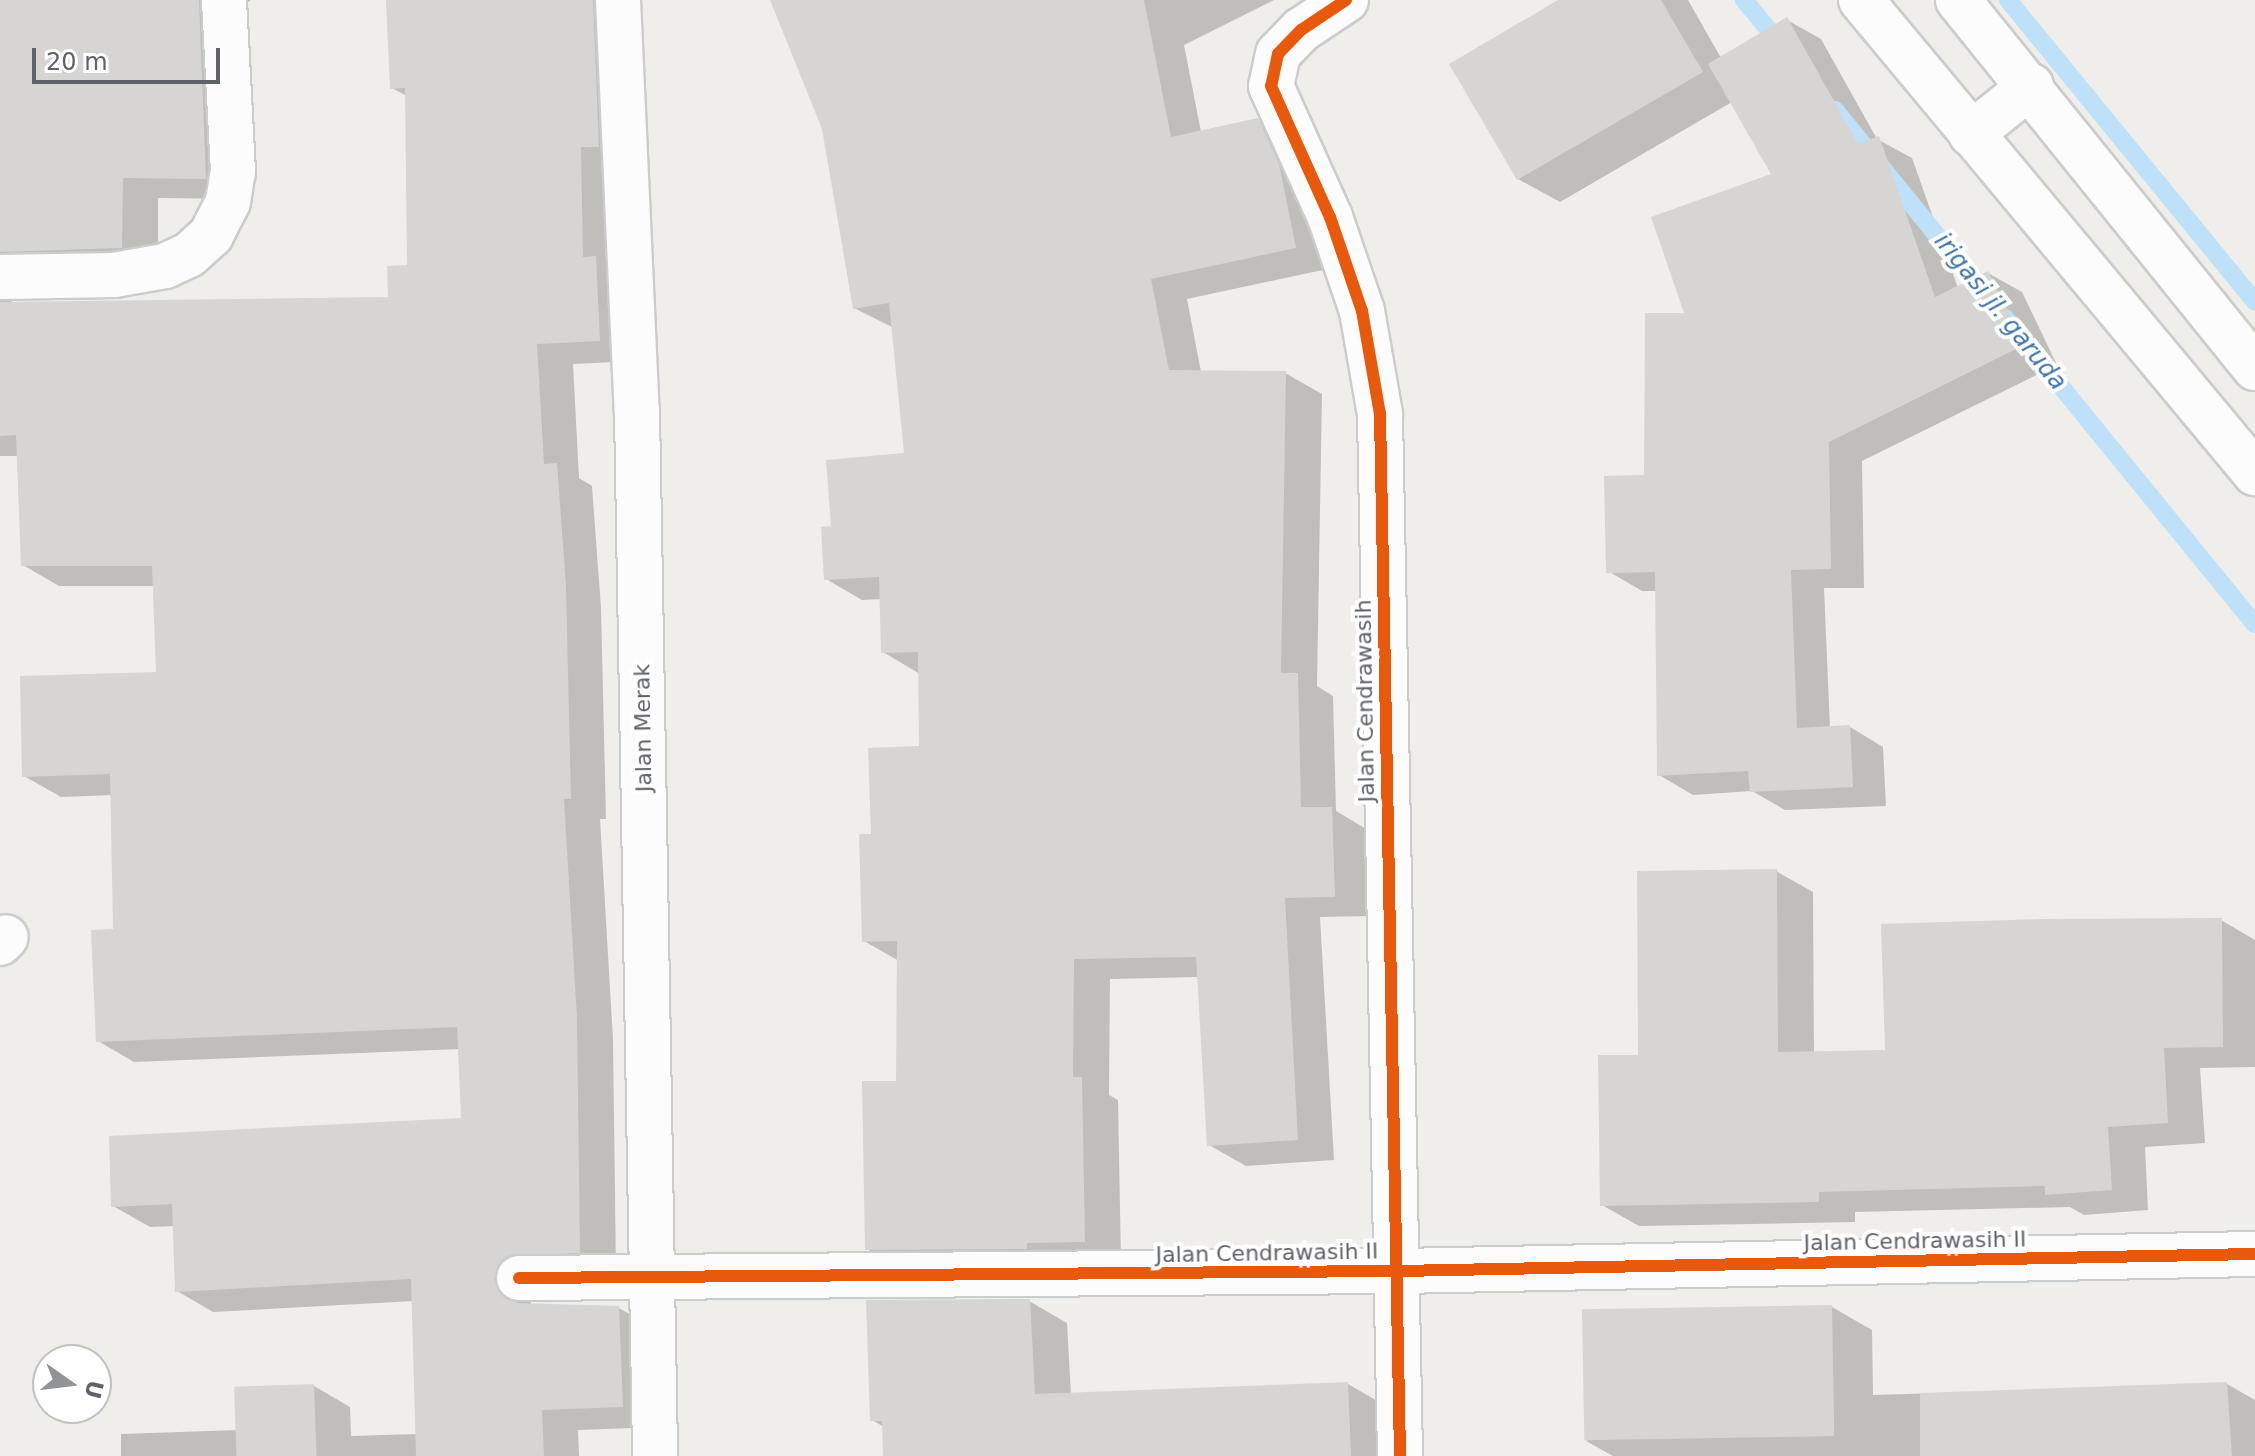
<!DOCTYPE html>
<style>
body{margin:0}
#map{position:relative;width:2255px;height:1456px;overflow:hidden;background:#efeeea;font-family:"DejaVu Sans",sans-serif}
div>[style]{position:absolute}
.shadow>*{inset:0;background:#0003}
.stream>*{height:18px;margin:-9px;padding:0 9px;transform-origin:9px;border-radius:9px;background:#bfe0f9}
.building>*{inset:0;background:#d6d5d3;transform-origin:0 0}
.roads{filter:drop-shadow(2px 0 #cbcccc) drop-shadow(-2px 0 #cbcccc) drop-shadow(0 2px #cbcccc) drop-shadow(0 -2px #cbcccc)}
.street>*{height:44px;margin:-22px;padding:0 22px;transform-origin:22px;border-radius:22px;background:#fdfcfc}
.secondary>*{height:44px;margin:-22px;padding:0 22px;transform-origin:22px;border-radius:22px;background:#fdfcfc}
.cycleway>*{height:12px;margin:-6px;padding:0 6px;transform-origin:6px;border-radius:6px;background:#e8590c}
span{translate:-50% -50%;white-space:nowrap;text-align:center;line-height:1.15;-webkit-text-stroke:8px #fff;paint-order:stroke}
.street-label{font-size:22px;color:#5f6368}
.water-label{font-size:24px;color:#4174aa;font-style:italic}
.north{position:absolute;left:32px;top:1344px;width:80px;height:80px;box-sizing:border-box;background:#fff;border:2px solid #bfc1c3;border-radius:50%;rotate:104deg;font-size:22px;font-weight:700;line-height:32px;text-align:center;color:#5f6368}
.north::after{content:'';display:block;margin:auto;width:28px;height:36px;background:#919496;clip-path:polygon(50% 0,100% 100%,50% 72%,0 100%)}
.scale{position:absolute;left:32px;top:48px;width:188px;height:36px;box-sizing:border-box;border:4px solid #5f6368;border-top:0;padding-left:10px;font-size:24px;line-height:28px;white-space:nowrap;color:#5f6368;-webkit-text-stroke:6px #fff;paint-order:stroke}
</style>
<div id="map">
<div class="shadow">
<i style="clip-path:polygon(0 0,251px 0,238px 9px,242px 199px,158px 198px,158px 268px,11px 298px,12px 304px,390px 299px,409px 267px,407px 96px,392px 88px,388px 0,637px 0,636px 361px,573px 364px,579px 478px,592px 486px,601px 608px,606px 819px,600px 819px,613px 1040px,616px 1272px,544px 1276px,530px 1301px,532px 1305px,619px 1308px,655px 1329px,659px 1427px,578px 1430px,579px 1456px,121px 1456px,121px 1434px,238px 1430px,314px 1386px,350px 1407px,351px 1436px,417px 1434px,414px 1301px,213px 1312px,177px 1291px,175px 1226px,150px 1227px,113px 1206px,463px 1120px,460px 1049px,134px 1062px,98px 1041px,115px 931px,112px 795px,61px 797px,24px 776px,158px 674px,155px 586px,59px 586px,23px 565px,19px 456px,0 456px)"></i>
<i style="clip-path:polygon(772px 0,1274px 0,1184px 45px,1201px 132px,1258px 120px,1294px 142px,1332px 268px,1187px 299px,1201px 372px,1285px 373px,1322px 394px,1317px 686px,1333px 696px,1336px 811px,1368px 830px,1371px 916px,1320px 917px,1334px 1160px,1246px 1166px,1209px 1145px,1199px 977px,1110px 979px,1109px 1095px,1118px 1100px,1121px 1262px,903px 1270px,867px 1249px,898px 1083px,899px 961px,864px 941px,873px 836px,921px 748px,920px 674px,883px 652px,882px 599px,862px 600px,826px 579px,834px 528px,906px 455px,894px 328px,854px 308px,824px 129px)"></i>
<i style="clip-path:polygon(1562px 0,1688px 0,1721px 58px,1787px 20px,1821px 39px,1877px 139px,1912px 158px,1958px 288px,1988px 273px,2022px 292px,2057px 365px,1862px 461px,1864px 588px,1824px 588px,1830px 728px,1850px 727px,1883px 747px,1886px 806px,1785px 810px,1752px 791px,1693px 795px,1659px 775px,1657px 591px,1642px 591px,1608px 571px,1646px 477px,1687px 315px,1773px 176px,1732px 102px,1560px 202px,1518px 179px)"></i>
<i style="clip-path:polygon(1776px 871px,1813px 892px,1814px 1054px,1887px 1052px,2221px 920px,2255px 940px,2255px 1067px,2200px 1068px,2205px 1143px,2145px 1147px,2148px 1210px,2084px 1215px,2070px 1207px,1855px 1212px,1855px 1222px,1639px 1226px,1602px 1205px,1640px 1057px)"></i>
<i style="clip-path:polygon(1029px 1301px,1067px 1323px,1071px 1395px,1348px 1384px,1386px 1406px,1388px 1456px,885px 1456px,884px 1427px,872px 1420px)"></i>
<i style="clip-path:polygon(1832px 1307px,1872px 1330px,1873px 1395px,2227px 1384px,2255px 1400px,2255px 1456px,1613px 1456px,1586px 1441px)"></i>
</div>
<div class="stream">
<i style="left:1744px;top:0;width:61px;rotate:50.3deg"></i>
<i style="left:2008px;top:0;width:390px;rotate:50.7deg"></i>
<i style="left:1835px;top:110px;width:242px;rotate:50.9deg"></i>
<i style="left:2005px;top:318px;width:395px;rotate:50.8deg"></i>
</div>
<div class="building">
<i style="clip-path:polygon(0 0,199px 0,206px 179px,123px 178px,122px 248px,0 252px)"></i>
<i style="clip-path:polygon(386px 0,593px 0,599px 147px,581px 147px,583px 257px,596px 256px,600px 341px,537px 344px,544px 464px,557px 463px,566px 586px,571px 799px,564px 799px,577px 1018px,580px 1253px,507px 1256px,494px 1279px,506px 1299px,518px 1303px,619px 1306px,623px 1407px,542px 1410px,544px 1456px,416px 1456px,411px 1279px,175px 1292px,172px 1204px,111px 1207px,109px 1136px,461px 1118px,457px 1027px,96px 1042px,91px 930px,113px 929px,110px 774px,22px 777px,20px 676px,156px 672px,152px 566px,21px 566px,16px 435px,0 436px,0 302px,388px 297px,387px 266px,407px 265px,405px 88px,390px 89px)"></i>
<i style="clip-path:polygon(770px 0,1144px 0,1171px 137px,1258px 118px,1279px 164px,1296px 248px,1151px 279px,1169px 370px,1286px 371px,1281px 673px,1298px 673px,1301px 807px,1332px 807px,1335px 897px,1285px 898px,1298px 1140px,1207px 1146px,1196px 957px,1074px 959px,1073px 1077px,1082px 1077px,1085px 1242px,1027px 1243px,1027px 1249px,865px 1250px,862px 1081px,896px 1081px,897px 941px,862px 942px,859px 834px,871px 834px,868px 748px,919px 746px,918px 652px,881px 653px,879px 577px,824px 580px,821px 527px,831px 526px,826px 460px,904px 453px,889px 303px,853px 309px,822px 129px)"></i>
<i style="clip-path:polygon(1558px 0,1661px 0,1703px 72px,1517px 180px,1449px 64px)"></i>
<i style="clip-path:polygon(1787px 17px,1858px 144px,1879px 136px,1935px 297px,1988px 271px,2024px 345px,1829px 442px,1831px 569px,1791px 570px,1797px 728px,1850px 725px,1853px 787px,1750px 792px,1748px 771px,1657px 776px,1655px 572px,1606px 573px,1604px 476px,1644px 475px,1645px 313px,1684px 313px,1651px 217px,1771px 174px,1708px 64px)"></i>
<i style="clip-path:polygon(1777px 869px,1778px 1052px,1885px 1050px,1881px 924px,2039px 919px,2222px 918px,2223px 1047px,2164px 1048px,2168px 1123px,2108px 1127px,2112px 1190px,2045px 1195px,2045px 1186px,1819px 1192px,1819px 1202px,1600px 1206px,1598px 1055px,1638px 1055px,1637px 871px)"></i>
<i style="clip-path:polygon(1030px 1299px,1035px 1394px,1348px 1382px,1351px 1456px,883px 1456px,882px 1421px,870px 1421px,866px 1300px)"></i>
<i style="left:1832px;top:1305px;width:131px;height:250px;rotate:89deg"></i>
<i style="clip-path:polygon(2227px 1382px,2232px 1456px,1920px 1456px,1920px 1393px)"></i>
<i style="left:314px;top:1384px;width:72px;height:80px;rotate:88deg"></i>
</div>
<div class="roads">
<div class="street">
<i style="left:618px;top:0;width:411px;rotate:87.4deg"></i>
<i style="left:637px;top:411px;width:1045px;rotate:89.01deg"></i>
<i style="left:1346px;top:0;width:54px;rotate:146.3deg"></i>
<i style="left:1301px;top:30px;width:33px;rotate:134deg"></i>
<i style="left:1278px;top:54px;width:33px;rotate:102deg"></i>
<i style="left:1271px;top:86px;width:144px;rotate:65.8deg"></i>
<i style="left:1330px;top:217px;width:99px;rotate:71.2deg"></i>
<i style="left:1362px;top:311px;width:105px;rotate:80.1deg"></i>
<i style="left:1380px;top:414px;width:1042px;rotate:88.9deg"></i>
<i style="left:0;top:277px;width:114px;rotate:-1deg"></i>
<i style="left:114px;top:275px;width:52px;rotate:-10deg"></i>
<i style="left:165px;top:266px;width:26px;rotate:-25deg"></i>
<i style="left:189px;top:255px;width:30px;rotate:-42deg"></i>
<i style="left:211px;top:235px;width:37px;rotate:-63deg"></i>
<i style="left:228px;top:202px;width:30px;rotate:-81deg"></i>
<i style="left:233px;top:172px;width:172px;rotate:-93deg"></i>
<i style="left:0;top:943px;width:8px;rotate:-45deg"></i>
<i style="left:519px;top:1278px;width:880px;rotate:-0.46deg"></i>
<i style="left:1399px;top:1271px;width:856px;rotate:-1.14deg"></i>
</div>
<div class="secondary">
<i style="left:1861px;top:0;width:616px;rotate:50.21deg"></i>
<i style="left:1958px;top:0;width:473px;rotate:51.1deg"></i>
<i style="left:1971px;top:134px;width:77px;rotate:-38.7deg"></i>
</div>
</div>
<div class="cycleway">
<i style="left:1346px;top:0;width:54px;rotate:146.3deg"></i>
<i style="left:1301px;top:30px;width:33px;rotate:134deg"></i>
<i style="left:1278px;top:54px;width:33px;rotate:102deg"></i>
<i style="left:1271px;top:86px;width:144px;rotate:65.8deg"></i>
<i style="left:1330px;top:217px;width:99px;rotate:71.2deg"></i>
<i style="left:1362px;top:311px;width:105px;rotate:80.1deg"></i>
<i style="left:1380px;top:414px;width:1042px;rotate:88.9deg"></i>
<i style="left:519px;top:1278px;width:880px;rotate:-0.46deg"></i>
<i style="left:1399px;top:1271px;width:856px;rotate:-1.14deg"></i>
</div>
<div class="street-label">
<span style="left:1365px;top:701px;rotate:-91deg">Jalan Cendrawasih</span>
<span style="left:643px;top:728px;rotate:-91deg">Jalan Merak</span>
<span style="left:1915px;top:1241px;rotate:-1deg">Jalan Cendrawasih II</span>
<span style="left:1267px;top:1253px;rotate:-1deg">Jalan Cendrawasih II</span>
</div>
<div class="water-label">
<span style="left:2000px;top:312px;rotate:51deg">irigasi jl. garuda</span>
</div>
<div class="north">U</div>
<div class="scale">20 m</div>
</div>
